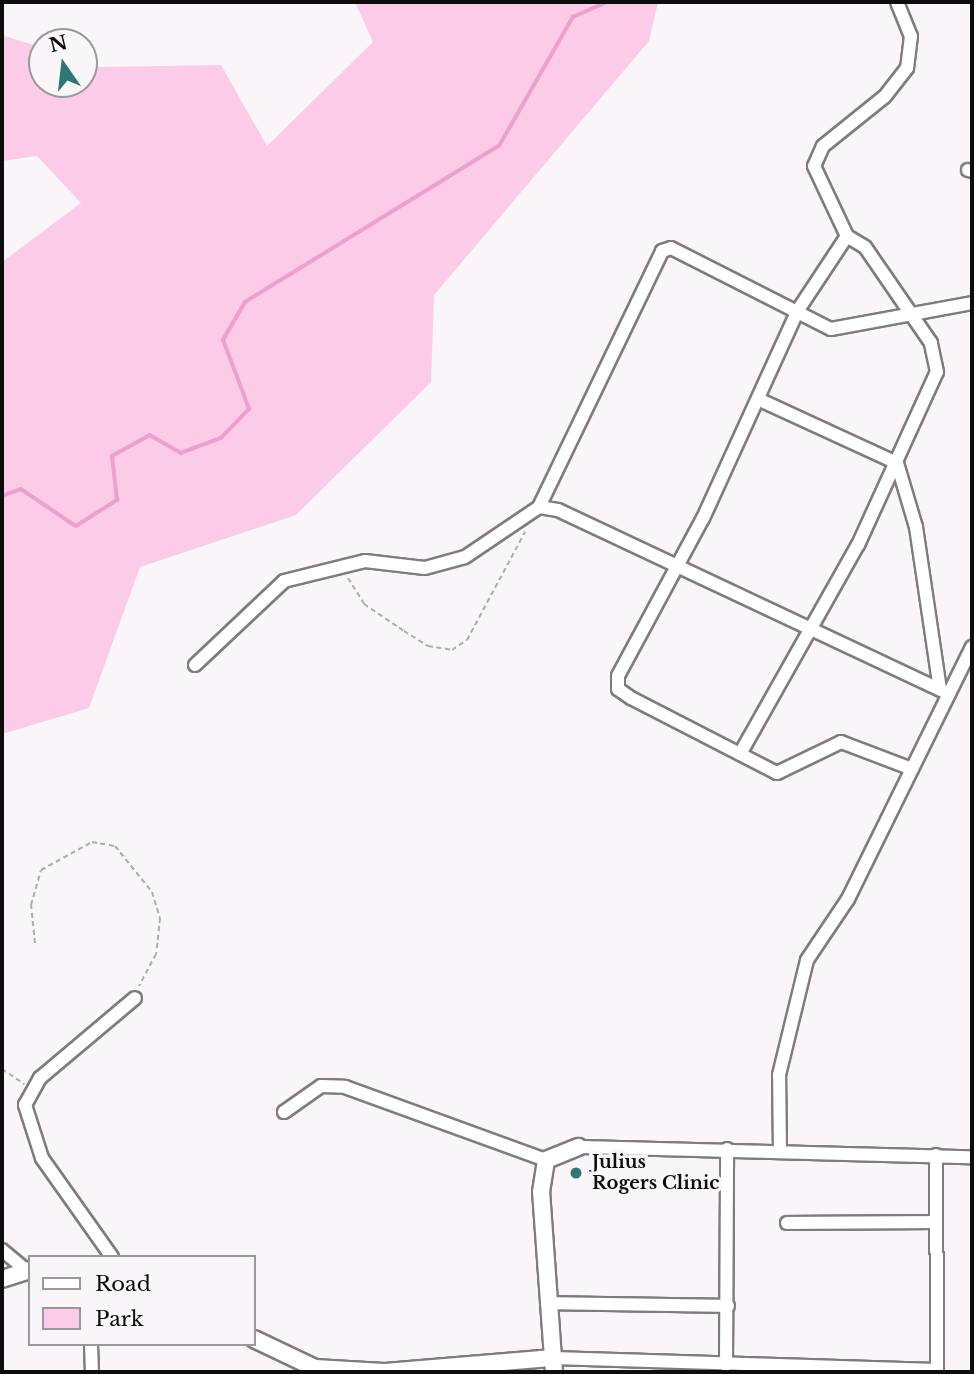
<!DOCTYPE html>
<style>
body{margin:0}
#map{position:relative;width:974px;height:1374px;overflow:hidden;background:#faf5f8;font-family:"Libre Baskerville",serif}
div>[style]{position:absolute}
.green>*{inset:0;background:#fccbe8}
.stream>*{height:3.5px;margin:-1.75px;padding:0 1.75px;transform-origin:1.75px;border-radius:1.75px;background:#eca0ce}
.path>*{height:2px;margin-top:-1px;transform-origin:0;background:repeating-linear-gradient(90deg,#aeaaad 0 5px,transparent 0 8.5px)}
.roads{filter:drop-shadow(2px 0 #807c7e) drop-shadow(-2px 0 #807c7e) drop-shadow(0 2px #807c7e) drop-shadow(0 -2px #807c7e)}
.minor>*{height:12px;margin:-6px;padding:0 6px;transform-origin:6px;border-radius:6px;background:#fff}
.tertiary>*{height:16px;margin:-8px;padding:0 8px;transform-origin:8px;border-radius:8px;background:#fff}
.dots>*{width:19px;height:19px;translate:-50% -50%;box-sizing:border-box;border:4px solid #faf5f8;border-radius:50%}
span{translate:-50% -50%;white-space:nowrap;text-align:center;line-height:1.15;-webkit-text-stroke:7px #faf5f8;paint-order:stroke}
.poi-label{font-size:18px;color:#0e0d0d;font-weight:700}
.left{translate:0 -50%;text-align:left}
.frame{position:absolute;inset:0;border:4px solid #0e0d0d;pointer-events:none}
.legend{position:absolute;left:28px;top:1255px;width:228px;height:91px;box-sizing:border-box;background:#faf5f8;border:2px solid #9c989a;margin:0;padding:9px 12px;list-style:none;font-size:21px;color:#0e0d0d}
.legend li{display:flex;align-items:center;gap:14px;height:35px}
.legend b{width:35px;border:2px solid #9c989a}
.north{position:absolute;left:28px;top:28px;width:70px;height:70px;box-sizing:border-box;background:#faf5f8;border:2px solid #9c989a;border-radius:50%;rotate:346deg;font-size:19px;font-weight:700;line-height:28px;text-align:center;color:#0e0d0d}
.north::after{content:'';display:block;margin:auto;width:24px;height:32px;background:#2d7775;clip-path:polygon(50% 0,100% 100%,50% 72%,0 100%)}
</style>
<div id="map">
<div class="green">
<i style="clip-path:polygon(355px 2px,658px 2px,649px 41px,434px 295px,431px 382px,296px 515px,140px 567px,89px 708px,2px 734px,2px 262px,81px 203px,37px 156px,2px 161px,2px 35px,42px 48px,42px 84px,84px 84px,84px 62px,101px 67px,221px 65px,267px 146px,373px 42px)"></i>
</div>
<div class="stream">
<i style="left:2px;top:496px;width:20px;rotate:-20deg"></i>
<i style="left:21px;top:489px;width:66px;rotate:33.9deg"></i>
<i style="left:76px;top:526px;width:49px;rotate:-32.4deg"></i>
<i style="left:117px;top:500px;width:44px;rotate:-96.5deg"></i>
<i style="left:112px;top:456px;width:43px;rotate:-28.9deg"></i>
<i style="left:150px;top:435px;width:36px;rotate:30deg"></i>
<i style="left:181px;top:453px;width:43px;rotate:-20.6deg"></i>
<i style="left:221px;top:438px;width:40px;rotate:-46deg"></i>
<i style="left:249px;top:409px;width:74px;rotate:-110.6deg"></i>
<i style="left:223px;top:340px;width:44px;rotate:-59.9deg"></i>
<i style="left:245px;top:302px;width:298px;rotate:-31.6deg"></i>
<i style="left:499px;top:146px;width:149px;rotate:-60.2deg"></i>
<i style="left:573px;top:17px;width:36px;rotate:-24deg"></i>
</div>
<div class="path">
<i style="left:348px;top:578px;width:31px;rotate:58deg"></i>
<i style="left:364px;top:604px;width:48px;rotate:34deg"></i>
<i style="left:404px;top:631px;width:28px;rotate:32deg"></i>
<i style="left:428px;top:646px;width:24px;rotate:9deg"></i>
<i style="left:452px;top:650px;width:18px;rotate:-34deg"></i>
<i style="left:467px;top:640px;width:123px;rotate:-61.8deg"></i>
<i style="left:35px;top:943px;width:38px;rotate:-96deg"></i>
<i style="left:31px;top:905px;width:36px;rotate:-74deg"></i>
<i style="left:41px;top:870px;width:58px;rotate:-28.8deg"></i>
<i style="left:92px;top:842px;width:23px;rotate:10deg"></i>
<i style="left:115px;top:846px;width:59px;rotate:51.2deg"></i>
<i style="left:152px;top:892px;width:27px;rotate:73deg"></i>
<i style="left:160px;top:918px;width:36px;rotate:96deg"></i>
<i style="left:156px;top:954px;width:36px;rotate:118deg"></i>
<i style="left:2px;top:1069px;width:27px;rotate:34deg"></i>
</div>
<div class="roads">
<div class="minor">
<i style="left:897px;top:2px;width:37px;rotate:68deg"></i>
<i style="left:911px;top:36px;width:32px;rotate:97deg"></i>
<i style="left:907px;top:68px;width:37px;rotate:128deg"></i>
<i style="left:884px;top:97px;width:78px;rotate:141.2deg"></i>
<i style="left:823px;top:146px;width:22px;rotate:114deg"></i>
<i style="left:814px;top:166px;width:77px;rotate:64.8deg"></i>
<i style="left:847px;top:236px;width:89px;rotate:123.5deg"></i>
<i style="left:798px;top:310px;width:229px;rotate:114.5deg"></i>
<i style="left:703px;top:518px;width:179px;rotate:118.3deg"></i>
<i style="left:618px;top:676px;width:13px;rotate:90deg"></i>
<i style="left:618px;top:689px;width:16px;rotate:35deg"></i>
<i style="left:631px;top:698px;width:164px;rotate:27.2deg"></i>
<i style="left:777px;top:773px;width:71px;rotate:-25.8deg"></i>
<i style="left:841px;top:742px;width:76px;rotate:20.8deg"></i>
<i style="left:968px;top:170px;width:4px;rotate:14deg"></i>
<i style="left:760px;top:400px;width:151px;rotate:24.7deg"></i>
<i style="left:897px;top:463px;width:67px;rotate:73.5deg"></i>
<i style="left:916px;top:527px;width:164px;rotate:81.6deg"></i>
<i style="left:539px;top:507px;width:19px;rotate:9deg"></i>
<i style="left:558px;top:510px;width:432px;rotate:25.2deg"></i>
<i style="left:195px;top:665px;width:122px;rotate:-43.3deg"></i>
<i style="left:284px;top:581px;width:83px;rotate:-13.9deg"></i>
<i style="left:365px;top:561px;width:60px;rotate:6.7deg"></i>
<i style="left:425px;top:568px;width:41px;rotate:-15.4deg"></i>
<i style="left:465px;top:557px;width:89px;rotate:-34deg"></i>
<i style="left:539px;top:507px;width:284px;rotate:-64.3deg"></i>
<i style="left:662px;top:251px;width:9px;rotate:-18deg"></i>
<i style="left:671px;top:248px;width:179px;rotate:26.9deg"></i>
<i style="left:831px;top:329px;width:143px;rotate:-10.4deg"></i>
<i style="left:740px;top:754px;width:240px;rotate:-60.6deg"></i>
<i style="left:858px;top:545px;width:190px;rotate:-65.5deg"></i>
<i style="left:937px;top:372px;width:30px;rotate:-102deg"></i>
<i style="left:931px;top:343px;width:116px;rotate:-124.5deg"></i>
<i style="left:865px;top:247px;width:21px;rotate:-149deg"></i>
<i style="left:284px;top:1112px;width:45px;rotate:-35.1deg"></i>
<i style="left:321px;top:1086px;width:24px;rotate:2deg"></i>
<i style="left:345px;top:1087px;width:214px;rotate:20deg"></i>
<i style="left:579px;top:1147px;width:393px;rotate:1.5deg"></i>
<i style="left:780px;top:1152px;width:77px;rotate:-90.7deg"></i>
<i style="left:779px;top:1075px;width:118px;rotate:-76.3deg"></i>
<i style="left:807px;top:960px;width:73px;rotate:-56.1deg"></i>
<i style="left:848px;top:899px;width:281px;rotate:-63.8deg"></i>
<i style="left:936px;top:1155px;width:217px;rotate:89.7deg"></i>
<i style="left:787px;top:1223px;width:147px;rotate:-0.4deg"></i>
<i style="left:2px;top:1250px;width:31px;rotate:40deg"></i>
<i style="left:112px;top:1257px;width:121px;rotate:-125.3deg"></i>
<i style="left:42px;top:1158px;width:56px;rotate:-107.8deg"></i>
<i style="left:25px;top:1105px;width:31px;rotate:-61deg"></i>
<i style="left:40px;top:1078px;width:124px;rotate:-40.1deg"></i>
<i style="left:547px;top:1303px;width:181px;rotate:0.9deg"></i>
<i style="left:91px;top:1344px;width:28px;rotate:88deg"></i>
<i style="left:553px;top:1358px;width:384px;rotate:1.8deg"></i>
<i style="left:726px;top:1365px;width:216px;rotate:-89.7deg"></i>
</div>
<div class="tertiary">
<i style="left:2px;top:1279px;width:29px;rotate:-18deg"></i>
<i style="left:254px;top:1339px;width:68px;rotate:25.4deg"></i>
<i style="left:315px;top:1368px;width:69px;rotate:3.3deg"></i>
<i style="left:385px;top:1372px;width:169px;rotate:-4.8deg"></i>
<i style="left:554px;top:1372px;width:180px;rotate:-94.1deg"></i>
<i style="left:541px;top:1192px;width:32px;rotate:-81deg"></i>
<i style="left:546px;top:1160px;width:35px;rotate:-22deg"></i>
</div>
</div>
<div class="dots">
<i style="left:576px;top:1173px;background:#2d7775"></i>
</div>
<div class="poi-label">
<span class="left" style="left:592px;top:1173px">Julius<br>Rogers Clinic</span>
</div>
<div class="frame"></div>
<ul class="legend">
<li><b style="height:9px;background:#fff"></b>Road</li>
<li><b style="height:19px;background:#fccbe8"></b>Park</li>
</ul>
<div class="north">N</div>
</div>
